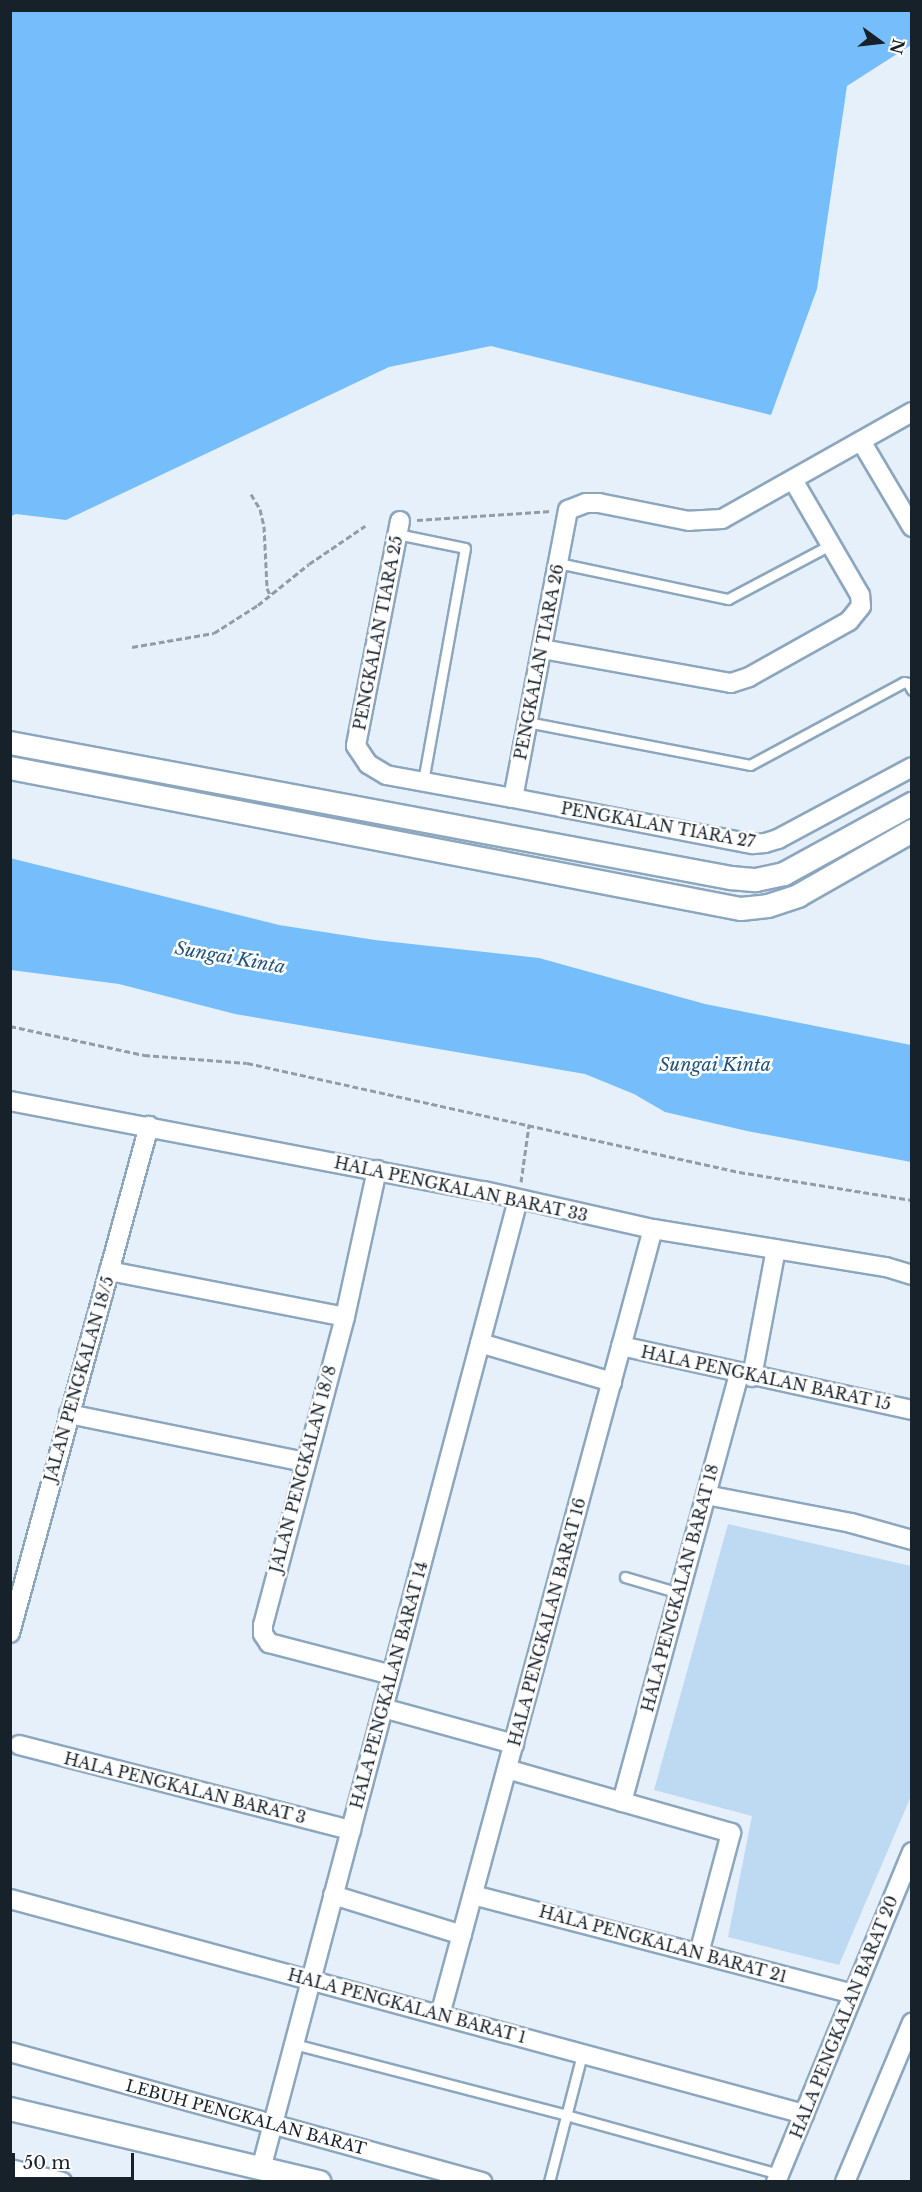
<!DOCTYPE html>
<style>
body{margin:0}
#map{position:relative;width:922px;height:2192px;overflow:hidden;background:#e5f0fa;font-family:"Libre Baskerville",serif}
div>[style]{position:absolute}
.green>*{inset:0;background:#bed9f2}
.water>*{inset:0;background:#75befb}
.path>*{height:3px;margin-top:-1.5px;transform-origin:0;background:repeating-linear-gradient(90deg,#929ca6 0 6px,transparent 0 9px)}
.roads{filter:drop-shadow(2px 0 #8ca6be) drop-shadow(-2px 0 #8ca6be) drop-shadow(0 2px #8ca6be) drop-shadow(0 -2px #8ca6be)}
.service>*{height:9px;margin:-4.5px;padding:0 4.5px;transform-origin:4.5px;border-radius:4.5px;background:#fff}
.minor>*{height:18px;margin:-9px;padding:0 9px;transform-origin:9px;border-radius:9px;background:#fff}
.tertiary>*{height:22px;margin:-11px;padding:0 11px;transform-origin:11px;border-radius:11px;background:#fff}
span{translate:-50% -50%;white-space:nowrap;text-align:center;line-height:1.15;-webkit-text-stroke:5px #fff;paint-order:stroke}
.street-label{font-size:16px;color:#17212a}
.water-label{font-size:18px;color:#1f537b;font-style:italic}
.frame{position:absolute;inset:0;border:12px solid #17212a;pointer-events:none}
.north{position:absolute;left:850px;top:12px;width:60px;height:60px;-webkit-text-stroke:4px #fff;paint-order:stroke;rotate:105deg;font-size:16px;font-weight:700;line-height:24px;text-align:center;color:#17212a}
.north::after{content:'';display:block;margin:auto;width:21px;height:27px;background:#17212a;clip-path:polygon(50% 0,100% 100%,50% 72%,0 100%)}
.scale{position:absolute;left:12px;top:2153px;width:122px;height:27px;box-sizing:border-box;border:3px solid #17212a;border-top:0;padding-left:8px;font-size:18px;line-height:21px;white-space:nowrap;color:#17212a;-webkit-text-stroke:4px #fff;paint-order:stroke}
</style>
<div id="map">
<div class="green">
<i style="clip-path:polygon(728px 1524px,911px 1566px,911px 1796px,839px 1965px,728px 1937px,752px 1816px,654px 1790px)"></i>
</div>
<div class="water">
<i style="clip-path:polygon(911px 10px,911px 45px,847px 86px,817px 289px,771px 415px,491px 346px,389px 367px,66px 520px,16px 514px,11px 516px,11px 11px)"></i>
<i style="clip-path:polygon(10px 858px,279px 925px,375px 940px,539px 958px,705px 1004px,911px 1045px,911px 1162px,747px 1131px,665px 1112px,634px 1094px,585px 1074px,235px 1014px,119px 984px,11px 970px)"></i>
</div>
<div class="path">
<i style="left:251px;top:494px;width:17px;rotate:59deg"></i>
<i style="left:260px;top:509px;width:17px;rotate:77deg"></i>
<i style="left:264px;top:526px;width:62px;rotate:87.2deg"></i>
<i style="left:267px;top:588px;width:8px;rotate:67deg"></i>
<i style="left:417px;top:520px;width:134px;rotate:-3.8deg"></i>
<i style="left:132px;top:647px;width:83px;rotate:-9.7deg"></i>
<i style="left:214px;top:633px;width:52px;rotate:-32.5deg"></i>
<i style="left:258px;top:605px;width:65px;rotate:-38.8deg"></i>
<i style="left:309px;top:564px;width:68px;rotate:-34.2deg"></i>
<i style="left:10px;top:1026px;width:137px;rotate:12.2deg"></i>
<i style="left:144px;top:1055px;width:103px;rotate:4.4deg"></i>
<i style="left:247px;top:1063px;width:504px;rotate:12.49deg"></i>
<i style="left:739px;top:1172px;width:175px;rotate:9.2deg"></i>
<i style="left:521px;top:1182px;width:58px;rotate:-82deg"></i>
</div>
<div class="roads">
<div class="service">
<i style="left:397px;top:534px;width:69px;rotate:11.6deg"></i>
<i style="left:465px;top:548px;width:237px;rotate:100.2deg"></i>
<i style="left:558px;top:563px;width:174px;rotate:12deg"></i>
<i style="left:728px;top:599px;width:115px;rotate:-27.9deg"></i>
<i style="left:527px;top:722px;width:227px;rotate:10.9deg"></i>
<i style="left:750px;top:765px;width:175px;rotate:-28.3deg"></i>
<i style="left:904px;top:682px;width:4px;rotate:14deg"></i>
<i style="left:908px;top:683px;width:8px;rotate:60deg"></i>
<i style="left:625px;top:1577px;width:56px;rotate:16.5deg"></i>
<i style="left:294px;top:2044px;width:281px;rotate:14.6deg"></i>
<i style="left:566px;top:2115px;width:221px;rotate:15.5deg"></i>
<i style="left:549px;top:2182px;width:132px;rotate:-75.5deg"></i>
</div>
<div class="minor">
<i style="left:912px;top:412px;width:218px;rotate:150.6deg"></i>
<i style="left:722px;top:519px;width:33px;rotate:177deg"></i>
<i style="left:689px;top:521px;width:92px;rotate:-168.7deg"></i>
<i style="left:599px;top:503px;width:13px;rotate:180deg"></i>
<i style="left:586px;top:503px;width:19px;rotate:159deg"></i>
<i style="left:568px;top:510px;width:293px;rotate:100.8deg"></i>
<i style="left:513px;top:798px;width:244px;rotate:10.9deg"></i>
<i style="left:753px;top:844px;width:12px;rotate:-5deg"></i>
<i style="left:765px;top:843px;width:14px;rotate:-17deg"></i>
<i style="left:778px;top:839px;width:152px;rotate:-28.2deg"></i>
<i style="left:861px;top:441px;width:100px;rotate:59.3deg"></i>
<i style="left:400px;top:521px;width:229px;rotate:101.1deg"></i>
<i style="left:356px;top:746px;width:22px;rotate:56deg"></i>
<i style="left:368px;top:764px;width:21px;rotate:31deg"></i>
<i style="left:386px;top:775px;width:129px;rotate:10.3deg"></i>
<i style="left:542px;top:649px;width:192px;rotate:10.2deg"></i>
<i style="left:731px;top:683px;width:19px;rotate:-18deg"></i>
<i style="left:749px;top:677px;width:115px;rotate:-29.2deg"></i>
<i style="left:849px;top:621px;width:19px;rotate:-51deg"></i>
<i style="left:861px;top:606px;width:11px;rotate:-95deg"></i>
<i style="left:860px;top:595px;width:133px;rotate:-120.2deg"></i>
<i style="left:10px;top:1101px;width:482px;rotate:10.8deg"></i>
<i style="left:484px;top:1191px;width:173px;rotate:12.7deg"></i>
<i style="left:653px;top:1229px;width:236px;rotate:9.3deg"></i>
<i style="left:886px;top:1267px;width:27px;rotate:17deg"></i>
<i style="left:377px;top:1170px;width:150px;rotate:102.3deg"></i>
<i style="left:345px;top:1317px;width:319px;rotate:104.9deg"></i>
<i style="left:263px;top:1625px;width:9px;rotate:90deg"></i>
<i style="left:263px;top:1634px;width:11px;rotate:56deg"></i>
<i style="left:269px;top:1643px;width:127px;rotate:14.6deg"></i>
<i style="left:109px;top:1271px;width:240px;rotate:11deg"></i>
<i style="left:480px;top:1343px;width:138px;rotate:16.5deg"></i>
<i style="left:621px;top:1346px;width:298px;rotate:12.4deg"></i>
<i style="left:752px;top:1377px;width:130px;rotate:-79.4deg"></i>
<i style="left:69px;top:1414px;width:241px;rotate:11.5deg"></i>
<i style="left:706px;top:1495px;width:148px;rotate:10.9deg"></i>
<i style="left:851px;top:1523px;width:63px;rotate:15.6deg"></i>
<i style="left:10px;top:1633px;width:526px;rotate:-74.67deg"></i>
<i style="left:383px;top:1708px;width:136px;rotate:15.4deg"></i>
<i style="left:19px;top:1745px;width:343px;rotate:14.4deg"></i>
<i style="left:507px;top:1769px;width:233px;rotate:15.9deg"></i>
<i style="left:731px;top:1833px;width:124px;rotate:104.9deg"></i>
<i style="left:622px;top:1802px;width:444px;rotate:-74.7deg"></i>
<i style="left:333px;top:1895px;width:135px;rotate:17.2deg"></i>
<i style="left:473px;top:1895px;width:393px;rotate:14.6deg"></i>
<i style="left:10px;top:1899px;width:823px;rotate:15.15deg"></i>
<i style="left:440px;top:2015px;width:814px;rotate:-74.84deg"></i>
<i style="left:10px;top:2052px;width:490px;rotate:15.4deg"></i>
<i style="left:10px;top:2169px;width:54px;rotate:14deg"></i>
<i style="left:261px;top:2169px;width:1003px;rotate:-75.15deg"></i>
<i style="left:776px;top:2182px;width:357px;rotate:-67.6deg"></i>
<i style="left:845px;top:2182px;width:173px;rotate:-67.2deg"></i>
</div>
<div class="tertiary">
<i style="left:10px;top:743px;width:734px;rotate:10.61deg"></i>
<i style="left:731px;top:878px;width:25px;rotate:5deg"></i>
<i style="left:756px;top:880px;width:29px;rotate:-12deg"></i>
<i style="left:784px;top:874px;width:146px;rotate:-28.7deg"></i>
<i style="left:10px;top:768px;width:744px;rotate:10.92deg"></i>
<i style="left:741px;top:909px;width:27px;rotate:-6deg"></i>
<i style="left:768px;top:906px;width:32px;rotate:-18deg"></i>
<i style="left:798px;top:896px;width:131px;rotate:-29.7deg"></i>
<i style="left:10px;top:2109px;width:318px;rotate:13.3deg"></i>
</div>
</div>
<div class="street-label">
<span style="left:378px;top:633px;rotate:-79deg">PENGKALAN TIARA 25</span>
<span style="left:539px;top:662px;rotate:-79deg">PENGKALAN TIARA 26</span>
<span style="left:658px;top:825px;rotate:10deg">PENGKALAN TIARA 27</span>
<span style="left:461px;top:1189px;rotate:12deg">HALA PENGKALAN BARAT 33</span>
<span style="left:766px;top:1378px;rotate:12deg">HALA PENGKALAN BARAT 15</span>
<span style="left:79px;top:1379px;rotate:-74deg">JALAN PENGKALAN 18/5</span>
<span style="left:303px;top:1469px;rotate:-75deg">JALAN PENGKALAN 18/8</span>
<span style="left:680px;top:1588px;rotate:-75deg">HALA PENGKALAN BARAT 18</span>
<span style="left:547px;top:1622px;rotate:-75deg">HALA PENGKALAN BARAT 16</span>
<span style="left:389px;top:1685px;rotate:-75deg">HALA PENGKALAN BARAT 14</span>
<span style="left:185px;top:1788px;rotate:14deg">HALA PENGKALAN BARAT 3</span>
<span style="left:663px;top:1944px;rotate:15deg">HALA PENGKALAN BARAT 21</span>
<span style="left:407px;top:2006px;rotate:15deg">HALA PENGKALAN BARAT 1</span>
<span style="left:844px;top:2017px;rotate:-68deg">HALA PENGKALAN BARAT 20</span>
<span style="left:246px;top:2117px;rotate:15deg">LEBUH PENGKALAN BARAT</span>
</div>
<div class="water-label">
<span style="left:230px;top:958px;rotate:10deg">Sungai Kinta</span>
<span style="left:715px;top:1065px">Sungai Kinta</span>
</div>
<div class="frame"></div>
<div class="north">N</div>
<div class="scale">50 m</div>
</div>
